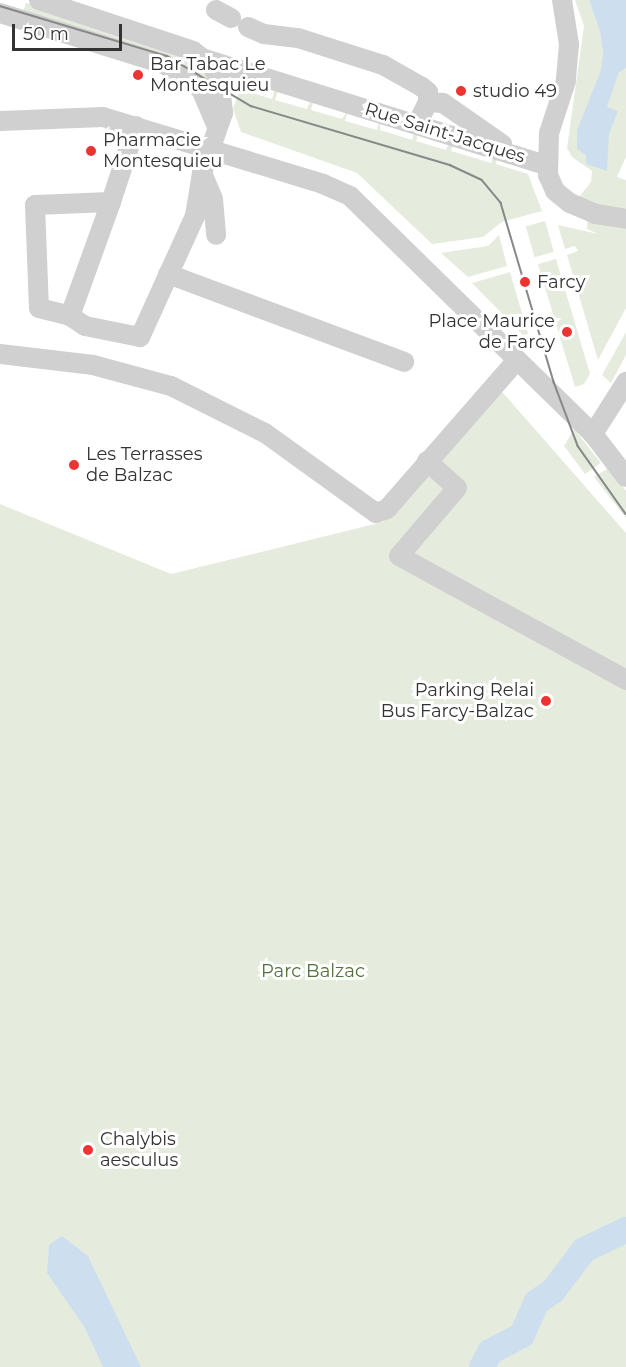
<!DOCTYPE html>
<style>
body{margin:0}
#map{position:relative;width:626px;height:1367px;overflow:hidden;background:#fff;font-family:Montserrat,sans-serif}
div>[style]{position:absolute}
.green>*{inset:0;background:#e5ecde;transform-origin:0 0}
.water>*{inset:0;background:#cddfef}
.river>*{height:26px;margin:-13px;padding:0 13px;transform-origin:13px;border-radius:13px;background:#cddfef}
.minor>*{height:20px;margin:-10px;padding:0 10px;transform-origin:10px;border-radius:10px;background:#d0d0d0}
.tram>*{height:1.5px;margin:-0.75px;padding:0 0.75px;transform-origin:0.75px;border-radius:0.75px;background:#888}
.dots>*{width:16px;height:16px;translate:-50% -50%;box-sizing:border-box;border:3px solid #fff;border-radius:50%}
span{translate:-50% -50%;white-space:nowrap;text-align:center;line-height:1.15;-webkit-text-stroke:6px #fff;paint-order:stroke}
.poi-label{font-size:18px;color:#333}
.left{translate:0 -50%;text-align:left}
.right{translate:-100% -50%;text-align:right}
.street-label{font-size:18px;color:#333}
.park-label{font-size:18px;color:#51713d}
.scale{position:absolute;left:12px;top:24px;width:110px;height:27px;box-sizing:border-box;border:3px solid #333;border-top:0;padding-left:8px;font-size:18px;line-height:21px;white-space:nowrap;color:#333;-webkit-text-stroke:4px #fff;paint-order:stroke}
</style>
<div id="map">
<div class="green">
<i style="clip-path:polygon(575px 0,589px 0,600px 32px,603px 54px,626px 65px,626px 157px,617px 177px,626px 180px,626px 308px,598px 360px,567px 255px,578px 251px,575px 246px,565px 249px,558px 225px,598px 234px,587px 229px,589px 201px,579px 197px,591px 182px,592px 171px,572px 157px,567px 148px,584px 26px)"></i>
<i style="clip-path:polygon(26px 3px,163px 43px,206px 71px,214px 91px,22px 16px)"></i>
<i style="clip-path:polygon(242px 82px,251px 84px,249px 92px,272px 99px,275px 88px,279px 89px,275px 100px,307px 109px,311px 99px,314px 100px,311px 110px,342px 119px,348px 110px,345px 121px,377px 130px,380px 119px,380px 130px,412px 140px,415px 130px,419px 131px,416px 141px,446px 150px,450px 140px,454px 141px,451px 151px,491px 163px,494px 153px,498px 154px,496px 164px,528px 174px,542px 211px,502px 222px,483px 237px,432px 244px,357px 173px,241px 132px,233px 109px)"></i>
<i style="left:545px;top:221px;width:32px;height:20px;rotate:74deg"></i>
<i style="clip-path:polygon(499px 235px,507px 266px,468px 277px,441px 253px,488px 246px)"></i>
<i style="clip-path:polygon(556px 259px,590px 374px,584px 384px,575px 387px,538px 264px)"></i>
<i style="clip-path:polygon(510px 272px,528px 334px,523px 335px,472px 283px)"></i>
<i style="clip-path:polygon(626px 332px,626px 355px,611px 383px,602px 375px)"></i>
<i style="clip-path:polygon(498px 387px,626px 533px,626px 1367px,0 1367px,0 504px,171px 574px,383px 522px)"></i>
<i style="clip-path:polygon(574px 429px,601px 463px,585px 474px,564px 446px)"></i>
<i style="clip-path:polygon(610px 467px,626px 491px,626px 518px,594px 477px)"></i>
</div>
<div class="water">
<i style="clip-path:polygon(589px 0,626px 0,626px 68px,619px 72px,607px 107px,618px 111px,609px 134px,607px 171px,586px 164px,586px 155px,577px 149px,577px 130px,601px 70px,603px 54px,600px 32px)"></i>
<i style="clip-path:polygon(62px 1236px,88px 1256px,141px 1367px,103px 1367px,85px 1328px,47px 1273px,49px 1245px)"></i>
</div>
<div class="river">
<i style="left:482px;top:1367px;width:17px;rotate:-62deg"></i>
<i style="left:490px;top:1352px;width:36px;rotate:-28deg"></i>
<i style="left:522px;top:1335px;width:36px;rotate:-66deg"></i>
<i style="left:537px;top:1302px;width:19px;rotate:-35deg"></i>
<i style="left:553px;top:1291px;width:51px;rotate:-52.9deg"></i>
<i style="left:584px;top:1250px;width:47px;rotate:-25.5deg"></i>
</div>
<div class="minor">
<i style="left:39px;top:0;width:162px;rotate:18.3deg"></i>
<i style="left:193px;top:51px;width:23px;rotate:38deg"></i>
<i style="left:211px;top:65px;width:16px;rotate:60deg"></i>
<i style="left:219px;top:79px;width:34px;rotate:83deg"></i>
<i style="left:223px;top:113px;width:64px;rotate:109.3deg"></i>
<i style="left:202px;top:173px;width:44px;rotate:99.2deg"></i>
<i style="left:195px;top:216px;width:133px;rotate:114.4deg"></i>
<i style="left:140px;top:337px;width:56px;rotate:-168.7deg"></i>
<i style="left:85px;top:326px;width:18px;rotate:-146deg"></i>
<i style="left:562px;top:0;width:45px;rotate:81deg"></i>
<i style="left:569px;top:44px;width:37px;rotate:95deg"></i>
<i style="left:566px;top:81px;width:55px;rotate:108.1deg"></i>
<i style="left:549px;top:133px;width:42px;rotate:91.4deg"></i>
<i style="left:548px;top:175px;width:17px;rotate:66deg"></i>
<i style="left:555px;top:191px;width:19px;rotate:39deg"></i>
<i style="left:570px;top:203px;width:28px;rotate:23deg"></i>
<i style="left:596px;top:214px;width:30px;rotate:9deg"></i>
<i style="left:216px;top:10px;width:17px;rotate:28deg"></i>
<i style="left:0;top:13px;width:172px;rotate:17.3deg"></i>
<i style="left:164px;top:64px;width:45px;rotate:34deg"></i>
<i style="left:201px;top:89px;width:38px;rotate:67deg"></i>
<i style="left:248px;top:27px;width:17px;rotate:24deg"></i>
<i style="left:264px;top:34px;width:34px;rotate:7deg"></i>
<i style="left:298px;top:38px;width:89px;rotate:17.6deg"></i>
<i style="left:383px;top:65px;width:45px;rotate:29.4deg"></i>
<i style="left:422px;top:87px;width:8px;rotate:40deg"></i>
<i style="left:428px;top:92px;width:10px;rotate:90deg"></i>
<i style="left:428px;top:102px;width:25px;rotate:116deg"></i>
<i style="left:205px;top:59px;width:357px;rotate:17.3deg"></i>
<i style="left:428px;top:102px;width:15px;rotate:4deg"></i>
<i style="left:443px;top:103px;width:72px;rotate:34.8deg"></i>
<i style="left:0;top:121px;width:103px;rotate:-2.2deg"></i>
<i style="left:103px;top:117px;width:230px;rotate:16.9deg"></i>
<i style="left:323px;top:184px;width:30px;rotate:24deg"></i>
<i style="left:350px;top:196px;width:340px;rotate:44.4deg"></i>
<i style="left:593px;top:434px;width:54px;rotate:52.5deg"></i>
<i style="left:202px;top:173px;width:28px;rotate:67deg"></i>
<i style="left:213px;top:199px;width:36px;rotate:85deg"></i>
<i style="left:111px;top:202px;width:76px;rotate:177.7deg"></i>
<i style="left:35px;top:205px;width:103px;rotate:87.8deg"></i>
<i style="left:39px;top:308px;width:32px;rotate:14deg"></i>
<i style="left:70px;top:316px;width:121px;rotate:-70.2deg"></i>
<i style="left:111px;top:202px;width:80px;rotate:-71.8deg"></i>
<i style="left:168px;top:274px;width:252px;rotate:20.4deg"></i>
<i style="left:0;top:354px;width:94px;rotate:6.7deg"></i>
<i style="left:93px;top:365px;width:81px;rotate:15.1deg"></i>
<i style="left:171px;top:386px;width:105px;rotate:26.6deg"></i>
<i style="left:265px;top:433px;width:137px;rotate:35.8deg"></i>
<i style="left:376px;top:513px;width:12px;rotate:-20deg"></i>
<i style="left:387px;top:509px;width:198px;rotate:-48.9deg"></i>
<i style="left:593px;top:434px;width:62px;rotate:-57.6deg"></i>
<i style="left:427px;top:461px;width:40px;rotate:42deg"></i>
<i style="left:457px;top:488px;width:89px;rotate:130.5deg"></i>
<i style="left:399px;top:556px;width:259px;rotate:28.6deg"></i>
</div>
<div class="tram">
<i style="left:0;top:6px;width:174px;rotate:16.7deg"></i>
<i style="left:167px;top:56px;width:98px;rotate:30.8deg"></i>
<i style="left:251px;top:106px;width:208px;rotate:16.5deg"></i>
<i style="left:450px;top:165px;width:35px;rotate:25deg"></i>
<i style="left:482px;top:180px;width:30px;rotate:50deg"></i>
<i style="left:501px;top:203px;width:187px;rotate:73.5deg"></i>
<i style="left:554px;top:382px;width:68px;rotate:69.4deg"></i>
<i style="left:578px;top:446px;width:83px;rotate:54.8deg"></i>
</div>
<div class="dots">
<i style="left:138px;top:75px;background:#ec3432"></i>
<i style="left:461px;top:91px;background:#ec3432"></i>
<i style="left:91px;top:151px;background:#ec3432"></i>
<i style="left:525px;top:282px;background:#ec3432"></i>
<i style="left:567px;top:332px;background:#ec3432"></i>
<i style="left:74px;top:465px;background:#ec3432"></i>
<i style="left:546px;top:701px;background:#ec3432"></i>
<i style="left:88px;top:1150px;background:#ec3432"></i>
</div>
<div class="poi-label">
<span class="left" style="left:150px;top:75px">Bar Tabac Le<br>Montesquieu</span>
<span class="left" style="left:473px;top:91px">studio 49</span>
<span class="left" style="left:103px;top:151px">Pharmacie<br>Montesquieu</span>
<span class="left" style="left:537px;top:282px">Farcy</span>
<span class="right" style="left:555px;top:332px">Place Maurice<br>de Farcy</span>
<span class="left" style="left:86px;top:465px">Les Terrasses<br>de Balzac</span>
<span class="right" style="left:534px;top:701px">Parking Relai<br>Bus Farcy-Balzac</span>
<span class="left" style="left:100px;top:1150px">Chalybis<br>aesculus</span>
</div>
<div class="street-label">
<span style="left:445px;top:133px;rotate:17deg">Rue Saint-Jacques</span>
</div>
<div class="park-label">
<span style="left:313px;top:971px">Parc Balzac</span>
</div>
<div class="scale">50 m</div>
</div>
